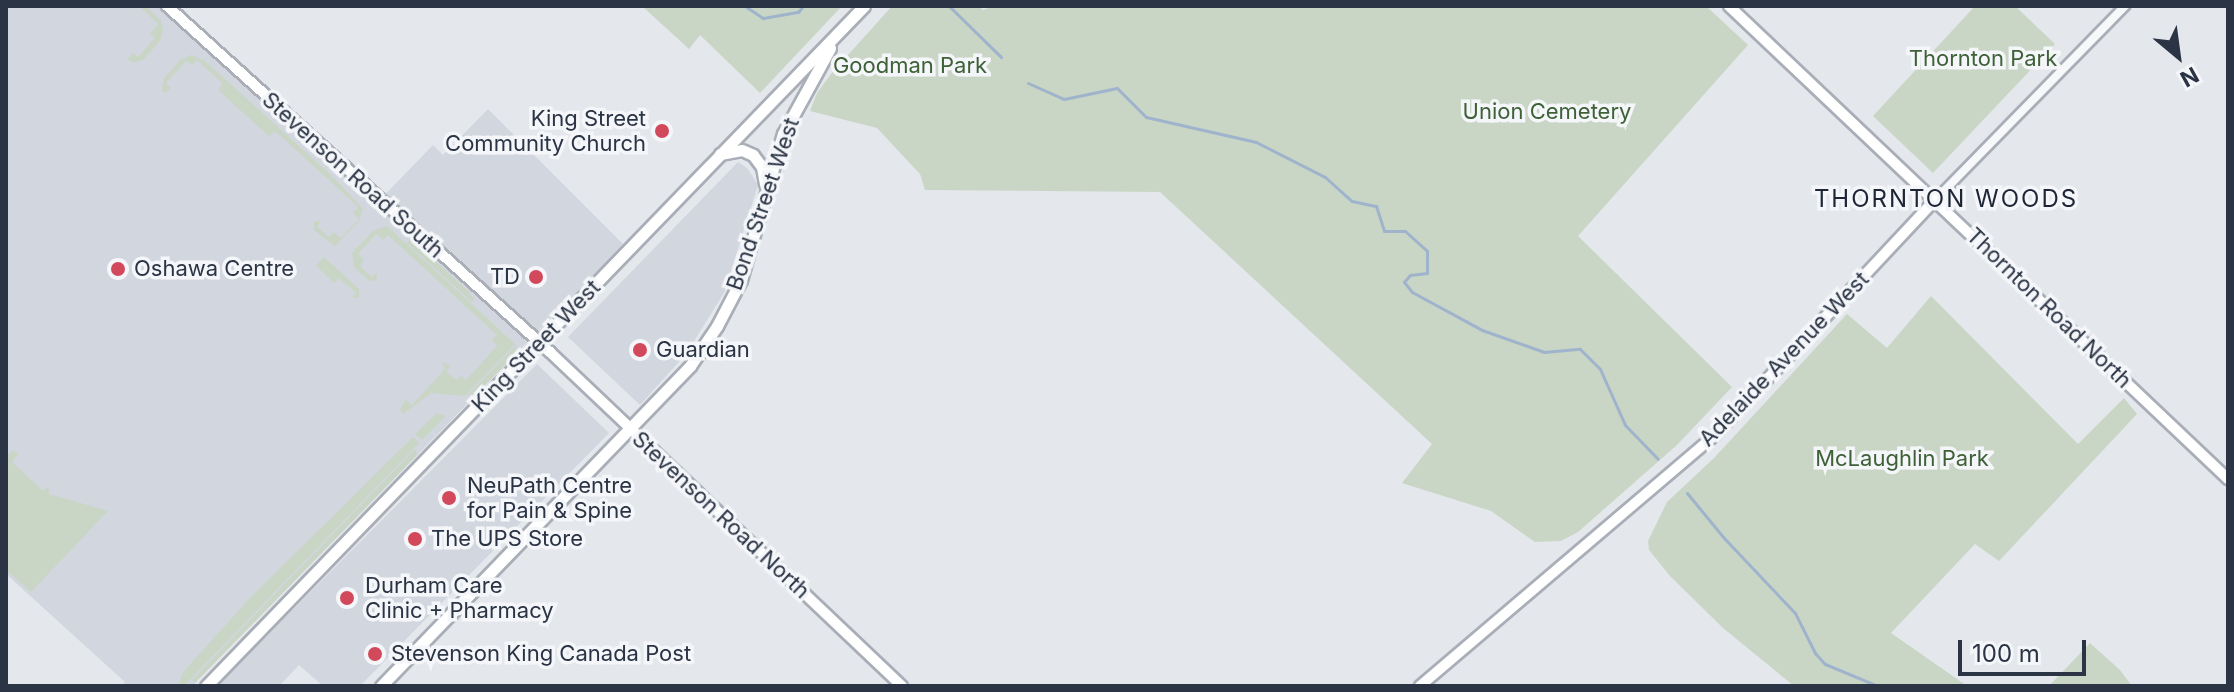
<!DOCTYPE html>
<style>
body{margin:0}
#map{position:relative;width:2234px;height:692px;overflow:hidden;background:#e4e7ec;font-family:Inter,sans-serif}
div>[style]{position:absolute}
.built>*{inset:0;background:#d2d6de}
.green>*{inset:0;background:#c9d6c5}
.stream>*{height:3px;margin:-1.5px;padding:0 1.5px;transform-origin:1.5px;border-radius:1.5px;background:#9fb4cc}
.roads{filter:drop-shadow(2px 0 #a9aeb7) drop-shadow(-2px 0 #a9aeb7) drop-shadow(0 2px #a9aeb7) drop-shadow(0 -2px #a9aeb7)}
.tertiary>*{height:8px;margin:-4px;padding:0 4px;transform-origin:4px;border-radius:4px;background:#f7f8fa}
.secondary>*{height:10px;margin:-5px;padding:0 5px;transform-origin:5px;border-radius:5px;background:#fff}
.primary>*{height:11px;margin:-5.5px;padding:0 5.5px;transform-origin:5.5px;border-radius:5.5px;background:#fff}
.dots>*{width:22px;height:22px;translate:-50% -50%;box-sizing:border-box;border:4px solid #f4f6f9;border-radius:50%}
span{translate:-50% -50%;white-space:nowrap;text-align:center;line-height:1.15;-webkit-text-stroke:7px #f4f6f9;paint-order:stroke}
.park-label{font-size:22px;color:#3f6138}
.poi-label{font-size:22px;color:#2b3445}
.right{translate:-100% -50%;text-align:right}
.left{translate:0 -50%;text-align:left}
.street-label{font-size:22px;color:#2b3445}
.neighbourhood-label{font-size:24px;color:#1d2536;letter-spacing:2px}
.frame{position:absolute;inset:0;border:8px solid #2b3445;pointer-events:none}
.north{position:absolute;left:2138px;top:16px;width:80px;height:80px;-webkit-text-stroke:6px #f4f6f9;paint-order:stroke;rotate:151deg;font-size:22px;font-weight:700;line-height:32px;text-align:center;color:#2b3445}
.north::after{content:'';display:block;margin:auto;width:28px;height:36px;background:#2b3445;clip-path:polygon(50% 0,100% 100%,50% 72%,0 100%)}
.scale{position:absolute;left:1958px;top:640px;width:128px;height:36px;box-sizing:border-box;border:4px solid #2b3445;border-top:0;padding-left:10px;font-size:24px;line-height:28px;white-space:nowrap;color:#2b3445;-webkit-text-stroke:6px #f4f6f9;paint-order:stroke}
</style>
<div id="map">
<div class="built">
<i style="clip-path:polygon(6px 6px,160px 6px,375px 205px,433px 145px,443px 155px,488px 109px,623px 244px,192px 686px,122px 686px,125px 682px,6px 574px)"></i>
<i style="clip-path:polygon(738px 162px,748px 169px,758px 185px,724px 293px,686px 354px,640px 405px,568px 337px)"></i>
<i style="clip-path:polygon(537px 364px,609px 433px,360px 686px,323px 686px,299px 665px,279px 686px,217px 686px)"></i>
</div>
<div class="green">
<i style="clip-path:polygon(139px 6px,147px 7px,161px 21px,163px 31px,160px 41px,144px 59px,134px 63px,127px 59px,133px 53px,138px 57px,155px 38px,150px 33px,158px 24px)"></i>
<i style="clip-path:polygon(642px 6px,842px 6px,760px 93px,700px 35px,689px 49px)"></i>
<i style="clip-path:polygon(892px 6px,978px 6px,983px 10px,994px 6px,1706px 6px,1748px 45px,1578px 236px,1732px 387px,1677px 445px,1578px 532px,1561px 541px,1535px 542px,1491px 511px,1402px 483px,1432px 444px,1160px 192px,925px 190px,920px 174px,877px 128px,810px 111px,817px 93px,831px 74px)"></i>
<i style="clip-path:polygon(1975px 6px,2015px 6px,2055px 44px,1933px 173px,1873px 116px)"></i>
<i style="clip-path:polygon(191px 55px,205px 61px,332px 176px,329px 180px,275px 131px,269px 136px,219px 91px,222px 83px,197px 60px,192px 65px,186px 61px,166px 83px,171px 88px,165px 93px,162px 90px,164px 78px,180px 60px)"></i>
<i style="clip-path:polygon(333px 177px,363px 209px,359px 221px,335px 246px,314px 230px,314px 222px,321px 220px,317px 227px,329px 237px,334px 232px,341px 238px,359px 219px,353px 213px,358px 207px,330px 181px)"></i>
<i style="clip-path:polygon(387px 226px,515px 344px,465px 396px,431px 393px,403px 414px,400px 410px,403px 404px,406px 400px,412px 405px,445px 369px,442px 362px,450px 366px,446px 372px,456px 380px,461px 376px,466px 380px,497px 346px,492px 340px,497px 335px,388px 235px,383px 240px,376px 234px,358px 254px,364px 260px,360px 266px,372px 277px,378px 272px,376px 280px,369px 281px,354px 267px,352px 253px,373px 231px)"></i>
<i style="clip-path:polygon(411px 239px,469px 292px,474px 299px,472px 302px,407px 243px)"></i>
<i style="clip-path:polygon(324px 257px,359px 289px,359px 298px,352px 298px,356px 293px,339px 278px,334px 283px,316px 266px)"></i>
<i style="clip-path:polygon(1931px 296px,2078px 444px,2124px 398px,2137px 414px,1999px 561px,1975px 544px,1891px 633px,1967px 686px,1794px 686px,1723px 628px,1670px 576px,1649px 550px,1648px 541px,1667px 502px,1714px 458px,1847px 314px,1887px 348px)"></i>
<i style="clip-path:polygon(516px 345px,515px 355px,479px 391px,467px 396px)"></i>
<i style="clip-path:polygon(437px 413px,446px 416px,422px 440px,415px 434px)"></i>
<i style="clip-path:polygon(413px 437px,419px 443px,184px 686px,178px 686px,184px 671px,249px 599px)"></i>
<i style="clip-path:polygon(13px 450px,18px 454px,12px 462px,43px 491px,49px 486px,49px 494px,108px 511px,31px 592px,6px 570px,6px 457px)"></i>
<i style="clip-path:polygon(414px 450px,418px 454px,195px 683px,192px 680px)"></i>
<i style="clip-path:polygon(2090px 643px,2120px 670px,2132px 686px,2049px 686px)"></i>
</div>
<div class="stream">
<i style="left:745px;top:6px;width:22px;rotate:34deg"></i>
<i style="left:763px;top:18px;width:36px;rotate:-10deg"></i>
<i style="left:798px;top:12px;width:8px;rotate:-50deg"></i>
<i style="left:949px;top:6px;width:73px;rotate:44.4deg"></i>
<i style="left:1028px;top:83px;width:39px;rotate:24deg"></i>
<i style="left:1064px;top:99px;width:54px;rotate:-11.7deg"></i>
<i style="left:1117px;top:88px;width:41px;rotate:45deg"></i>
<i style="left:1146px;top:117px;width:113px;rotate:12.8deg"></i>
<i style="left:1256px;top:142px;width:77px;rotate:26.9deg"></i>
<i style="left:1325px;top:177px;width:36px;rotate:42deg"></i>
<i style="left:1352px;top:201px;width:25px;rotate:12deg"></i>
<i style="left:1376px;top:206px;width:26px;rotate:72deg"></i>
<i style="left:1384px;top:231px;width:21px"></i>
<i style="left:1405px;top:231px;width:30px;rotate:42deg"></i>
<i style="left:1427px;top:251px;width:22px;rotate:90deg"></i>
<i style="left:1427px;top:273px;width:17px;rotate:173deg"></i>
<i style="left:1410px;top:275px;width:9px;rotate:131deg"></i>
<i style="left:1404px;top:282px;width:13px;rotate:51deg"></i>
<i style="left:1412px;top:292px;width:80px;rotate:28.5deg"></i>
<i style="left:1482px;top:330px;width:66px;rotate:19.5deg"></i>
<i style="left:1544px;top:352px;width:36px;rotate:-5deg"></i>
<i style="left:1580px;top:349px;width:28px;rotate:45deg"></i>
<i style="left:1600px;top:369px;width:61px;rotate:65.9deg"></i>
<i style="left:1625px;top:425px;width:47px;rotate:45.9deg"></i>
<i style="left:1687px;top:493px;width:58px;rotate:50.6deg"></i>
<i style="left:1724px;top:538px;width:103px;rotate:46.6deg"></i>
<i style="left:1795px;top:613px;width:45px;rotate:63.4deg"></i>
<i style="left:1815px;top:653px;width:15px;rotate:48deg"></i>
<i style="left:1825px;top:664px;width:57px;rotate:22.5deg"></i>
</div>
<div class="roads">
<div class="tertiary">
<i style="left:1935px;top:200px;width:272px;rotate:-45.6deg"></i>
</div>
<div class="secondary">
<i style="left:167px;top:6px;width:516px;rotate:42.09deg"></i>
<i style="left:550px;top:352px;width:485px;rotate:43.5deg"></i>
<i style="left:1729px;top:6px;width:688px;rotate:43.47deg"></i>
<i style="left:1420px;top:686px;width:387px;rotate:-40.4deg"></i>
<i style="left:1715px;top:435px;width:322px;rotate:-46.9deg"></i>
</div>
<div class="primary">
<i style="left:720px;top:154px;width:22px;rotate:-10deg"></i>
<i style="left:742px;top:150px;width:12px;rotate:24deg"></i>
<i style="left:753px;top:155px;width:15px;rotate:53deg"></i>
<i style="left:762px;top:167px;width:17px;rotate:80deg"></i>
<i style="left:206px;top:686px;width:946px;rotate:-45.94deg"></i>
<i style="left:381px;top:686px;width:445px;rotate:-46deg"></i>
<i style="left:690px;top:366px;width:48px;rotate:-56deg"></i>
<i style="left:717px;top:326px;width:52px;rotate:-62.4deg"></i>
<i style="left:741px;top:280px;width:152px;rotate:-74deg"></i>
<i style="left:783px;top:134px;width:98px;rotate:-61.3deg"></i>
</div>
</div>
<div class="dots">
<i style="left:662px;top:131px;background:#d1495b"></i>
<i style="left:118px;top:269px;background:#d1495b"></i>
<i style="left:536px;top:277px;background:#d1495b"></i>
<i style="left:640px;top:350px;background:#d1495b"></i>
<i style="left:449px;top:498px;background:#d1495b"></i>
<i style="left:415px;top:539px;background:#d1495b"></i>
<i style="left:347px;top:598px;background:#d1495b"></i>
<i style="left:375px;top:654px;background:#d1495b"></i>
</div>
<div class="park-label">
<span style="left:1983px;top:59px">Thornton Park</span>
<span style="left:910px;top:66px">Goodman Park</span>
<span style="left:1547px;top:112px">Union Cemetery</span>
<span style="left:1902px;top:459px">McLaughlin Park</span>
</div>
<div class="poi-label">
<span class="right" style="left:646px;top:131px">King Street<br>Community Church</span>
<span class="left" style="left:134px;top:269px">Oshawa Centre</span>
<span class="right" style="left:520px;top:277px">TD</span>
<span class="left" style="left:656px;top:350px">Guardian</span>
<span class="left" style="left:467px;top:498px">NeuPath Centre<br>for Pain &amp; Spine</span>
<span class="left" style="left:431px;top:539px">The UPS Store</span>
<span class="left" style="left:365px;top:598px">Durham Care<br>Clinic + Pharmacy</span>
<span class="left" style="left:391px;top:654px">Stevenson King Canada Post</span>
</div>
<div class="street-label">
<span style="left:353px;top:175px;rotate:42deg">Stevenson Road South</span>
<span style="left:763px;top:204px;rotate:-71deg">Bond Street West</span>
<span style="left:2049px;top:308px;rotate:44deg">Thornton Road North</span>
<span style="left:536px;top:346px;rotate:-46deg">King Street West</span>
<span style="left:1784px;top:359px;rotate:-46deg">Adelaide Avenue West</span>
<span style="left:721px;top:515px;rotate:43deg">Stevenson Road North</span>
</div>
<div class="neighbourhood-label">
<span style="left:1946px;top:199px">THORNTON WOODS</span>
</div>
<div class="frame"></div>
<div class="north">N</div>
<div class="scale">100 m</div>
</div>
